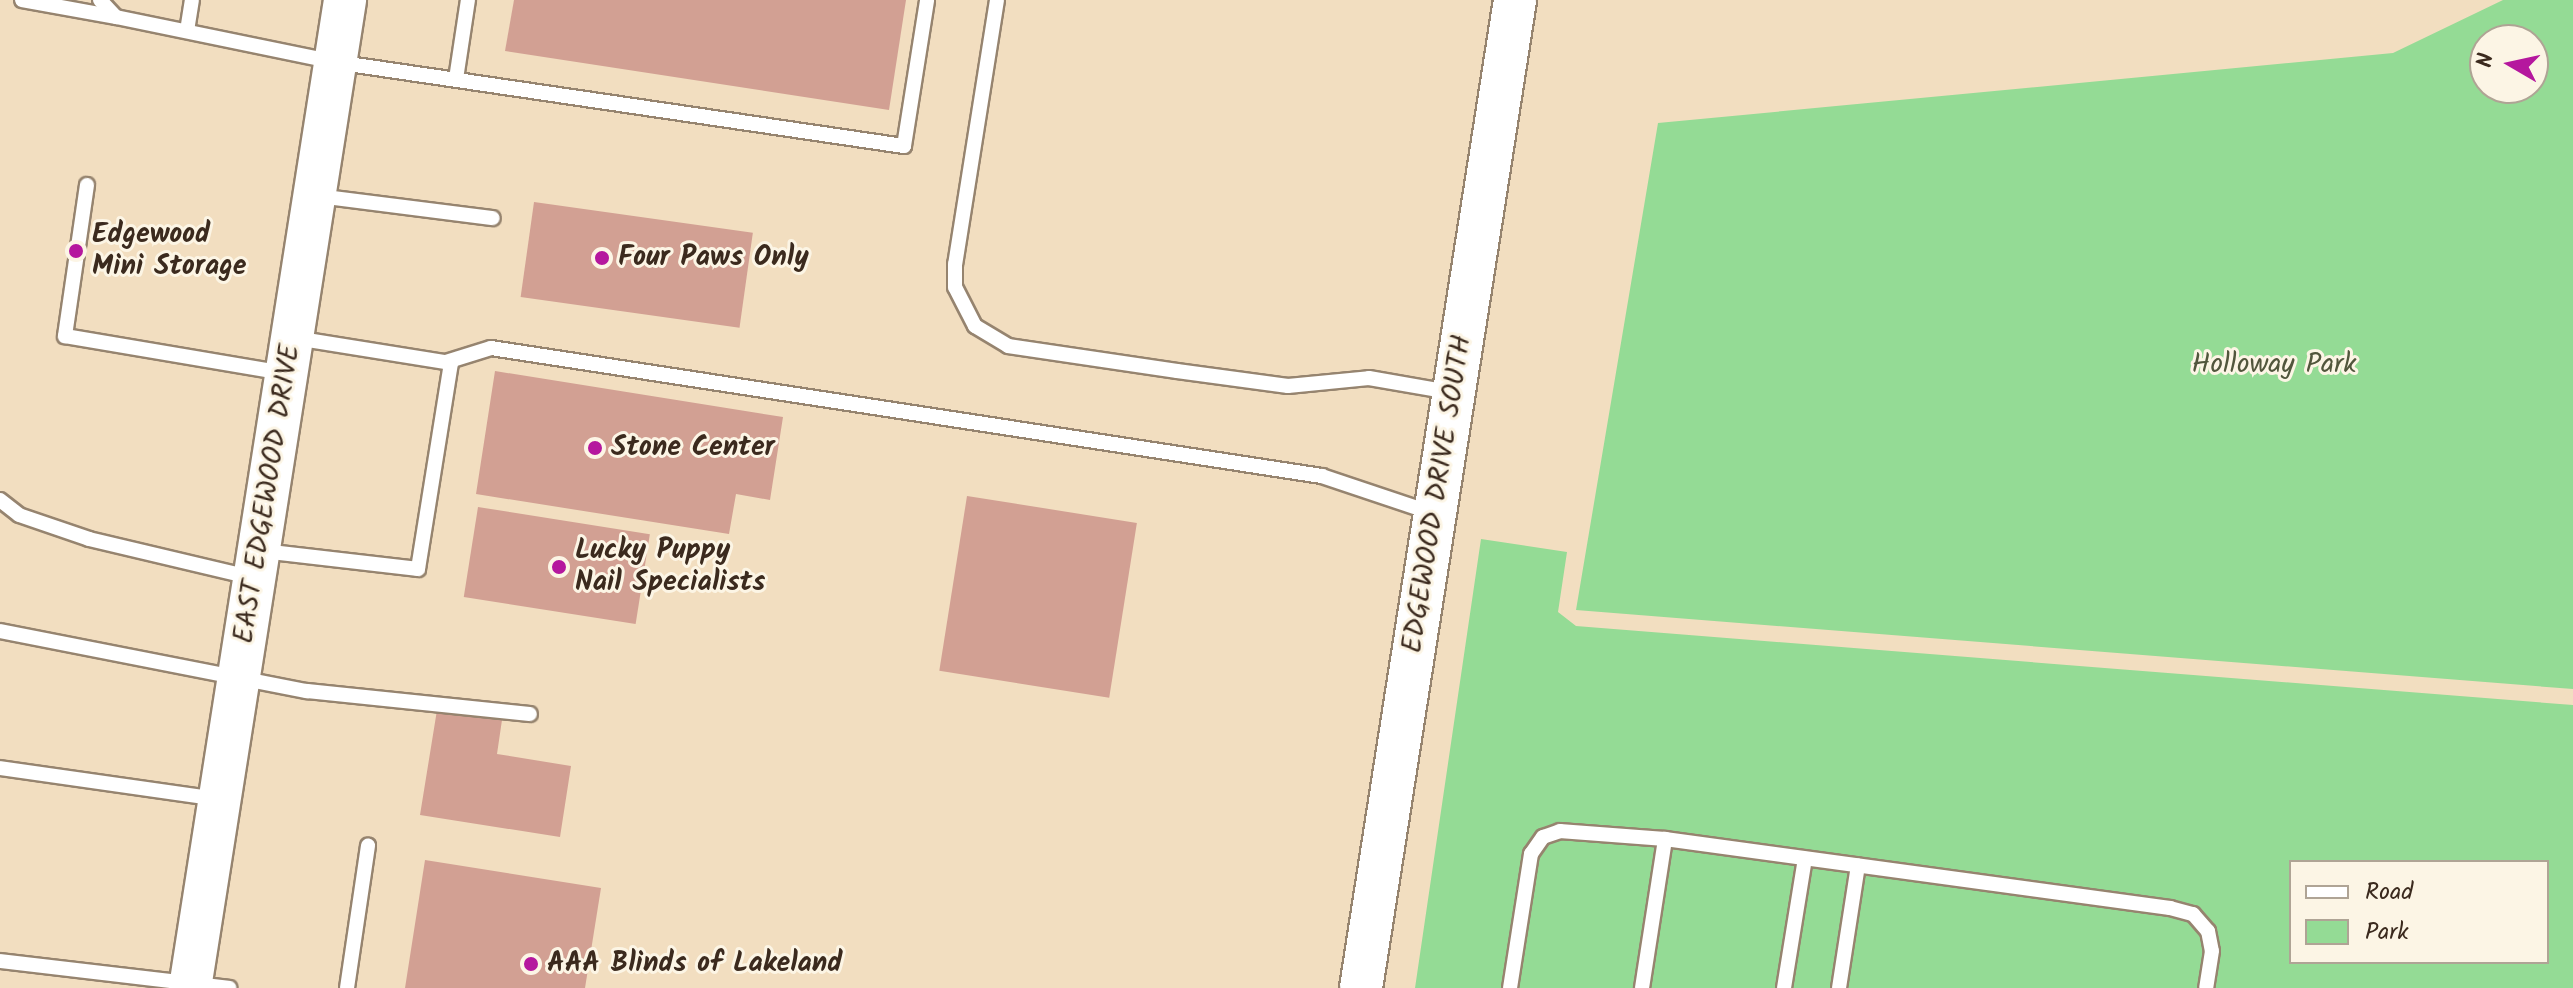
<!DOCTYPE html>
<style>
body{margin:0}
#map{position:relative;width:2573px;height:988px;overflow:hidden;background:#f2dec0;font-family:Kalam,sans-serif}
div>[style]{position:absolute}
.green>*{inset:0;background:#94db95}
.building>*{inset:0;background:#d2a093;transform-origin:0 0}
.roads{filter:drop-shadow(2px 0 #96846f) drop-shadow(-2px 0 #96846f) drop-shadow(0 2px #96846f) drop-shadow(0 -2px #96846f)}
.lane>*{height:14px;margin:-7px;padding:0 7px;transform-origin:7px;border-radius:7px;background:#fff}
.secondary>*{height:42px;margin:-21px;padding:0 21px;transform-origin:21px;border-radius:21px;background:#fff}
.dots>*{width:22px;height:22px;translate:-50% -50%;box-sizing:border-box;border:4px solid #fcf5e5;border-radius:50%}
span{translate:-50% -50%;white-space:nowrap;text-align:center;line-height:1.15;-webkit-text-stroke:6px #fcf5e5;paint-order:stroke}
.poi-label{font-size:28px;color:#3b2a1e;font-weight:700}
.left{translate:0 -50%;text-align:left}
.park-label{font-size:28px;color:#51563c}
.street-label{font-size:28px;color:#3b2a1e}
.legend{position:absolute;left:2289px;top:860px;width:260px;height:104px;box-sizing:border-box;background:#fcf5e5;border:2px solid #afa495;margin:0;padding:10px 14px;list-style:none;font-size:24px;color:#3b2a1e}
.legend li{display:flex;align-items:center;gap:16px;height:40px}
.legend b{width:40px;border:2px solid #afa495}
.north{position:absolute;left:2469px;top:24px;width:80px;height:80px;box-sizing:border-box;background:#fcf5e5;border:2px solid #afa495;border-radius:50%;rotate:279deg;font-size:22px;font-weight:700;line-height:32px;text-align:center;color:#3b2a1e}
.north::after{content:'';display:block;margin:auto;width:28px;height:36px;background:#b5179e;clip-path:polygon(50% 0,100% 100%,50% 72%,0 100%)}
</style>
<div id="map">
<div class="green">
<i style="clip-path:polygon(evenodd,2503px 0,2573px 0,2573px 689px,1576px 610px,1658px 123px,2393px 53px,2503px 0,2485px 40px,2533px 40px,2533px 88px,2485px 88px,2485px 40px)"></i>
<i style="clip-path:polygon(evenodd,1481px 539px,1567px 552px,1558px 612px,1576px 626px,2573px 705px,2573px 988px,1415px 988px,1481px 539px,2291px 862px,2547px 862px,2547px 962px,2291px 962px,2291px 862px)"></i>
</div>
<div class="building">
<i style="clip-path:polygon(514px 0,906px 0,889px 110px,505px 51px)"></i>
<i style="left:534px;top:202px;width:221px;height:96px;rotate:8deg"></i>
<i style="clip-path:polygon(495px 371px,783px 417px,770px 500px,736px 494px,729px 534px,476px 494px)"></i>
<i style="left:967px;top:496px;width:172px;height:177px;rotate:9deg"></i>
<i style="left:478px;top:507px;width:174px;height:91px;rotate:9deg"></i>
<i style="clip-path:polygon(437px 710px,502px 720px,497px 754px,571px 766px,560px 837px,420px 815px)"></i>
<i style="clip-path:polygon(425px 860px,601px 888px,585px 988px,405px 988px)"></i>
</div>
<div class="roads">
<div class="lane">
<i style="left:22px;top:0;width:96px;rotate:10.3deg"></i>
<i style="left:100px;top:0;width:23px;rotate:47deg"></i>
<i style="left:116px;top:17px;width:224px;rotate:11.6deg"></i>
<i style="left:335px;top:62px;width:575px;rotate:8.4deg"></i>
<i style="left:904px;top:146px;width:148px;rotate:-81deg"></i>
<i style="left:997px;top:0;width:267px;rotate:99deg"></i>
<i style="left:955px;top:264px;width:23px;rotate:90deg"></i>
<i style="left:955px;top:287px;width:44px;rotate:62.9deg"></i>
<i style="left:975px;top:326px;width:39px;rotate:31deg"></i>
<i style="left:1008px;top:346px;width:171px;rotate:8.4deg"></i>
<i style="left:1177px;top:371px;width:112px;rotate:7.7deg"></i>
<i style="left:1288px;top:386px;width:81px;rotate:-5.6deg"></i>
<i style="left:1369px;top:378px;width:81px;rotate:9.9deg"></i>
<i style="left:187px;top:31px;width:31px;rotate:-81deg"></i>
<i style="left:456px;top:79px;width:80px;rotate:-81.4deg"></i>
<i style="left:87px;top:185px;width:153px;rotate:98.3deg"></i>
<i style="left:65px;top:336px;width:222px;rotate:9.6deg"></i>
<i style="left:318px;top:196px;width:176px;rotate:7.2deg"></i>
<i style="left:446px;top:362px;width:47px;rotate:-17.3deg"></i>
<i style="left:491px;top:348px;width:841px;rotate:8.76deg"></i>
<i style="left:1322px;top:476px;width:116px;rotate:18.6deg"></i>
<i style="left:0;top:500px;width:24px;rotate:38deg"></i>
<i style="left:19px;top:515px;width:74px;rotate:18.9deg"></i>
<i style="left:89px;top:539px;width:165px;rotate:13.3deg"></i>
<i style="left:263px;top:551px;width:156px;rotate:6.6deg"></i>
<i style="left:418px;top:569px;width:209px;rotate:-80.9deg"></i>
<i style="left:451px;top:363px;width:158px;rotate:-170.9deg"></i>
<i style="left:0;top:631px;width:313px;rotate:11.1deg"></i>
<i style="left:307px;top:691px;width:224px;rotate:5.9deg"></i>
<i style="left:0;top:768px;width:219px;rotate:8.1deg"></i>
<i style="left:0;top:961px;width:231px;rotate:6.7deg"></i>
<i style="left:347px;top:988px;width:144px;rotate:-81.6deg"></i>
<i style="left:1510px;top:988px;width:136px;rotate:-81.1deg"></i>
<i style="left:1531px;top:854px;width:21px;rotate:-55deg"></i>
<i style="left:1543px;top:837px;width:18px;rotate:-19deg"></i>
<i style="left:1560px;top:831px;width:105px;rotate:4.4deg"></i>
<i style="left:1642px;top:988px;width:151px;rotate:-81.2deg"></i>
<i style="left:1665px;top:839px;width:510px;rotate:7.78deg"></i>
<i style="left:2170px;top:908px;width:24px;rotate:15deg"></i>
<i style="left:2193px;top:914px;width:23px;rotate:49deg"></i>
<i style="left:2208px;top:931px;width:20px;rotate:79deg"></i>
<i style="left:2212px;top:951px;width:37px;rotate:99deg"></i>
<i style="left:1784px;top:988px;width:131px;rotate:-80.8deg"></i>
<i style="left:1839px;top:988px;width:124px;rotate:-81.2deg"></i>
</div>
<div class="secondary">
<i style="left:190px;top:988px;width:1000px;rotate:-81.08deg"></i>
<i style="left:1361px;top:988px;width:1000px;rotate:-81.14deg"></i>
</div>
</div>
<div class="dots">
<i style="left:76px;top:251px;background:#b5179e"></i>
<i style="left:602px;top:258px;background:#b5179e"></i>
<i style="left:595px;top:448px;background:#b5179e"></i>
<i style="left:559px;top:567px;background:#b5179e"></i>
<i style="left:531px;top:964px;background:#b5179e"></i>
</div>
<div class="poi-label">
<span class="left" style="left:92px;top:251px">Edgewood<br>Mini Storage</span>
<span class="left" style="left:618px;top:258px">Four Paws Only</span>
<span class="left" style="left:611px;top:448px">Stone Center</span>
<span class="left" style="left:575px;top:567px">Lucky Puppy<br>Nail Specialists</span>
<span class="left" style="left:547px;top:964px">AAA Blinds of Lakeland</span>
</div>
<div class="park-label">
<span style="left:2274px;top:365px">Holloway Park</span>
</div>
<div class="street-label">
<span style="left:268px;top:494px;rotate:-81deg">EAST EDGEWOOD DRIVE</span>
<span style="left:1438px;top:494px;rotate:-81deg">EDGEWOOD DRIVE SOUTH</span>
</div>
<ul class="legend">
<li><b style="height:10px;background:#fff"></b>Road</li>
<li><b style="height:22px;background:#94db95"></b>Park</li>
</ul>
<div class="north">N</div>
</div>
